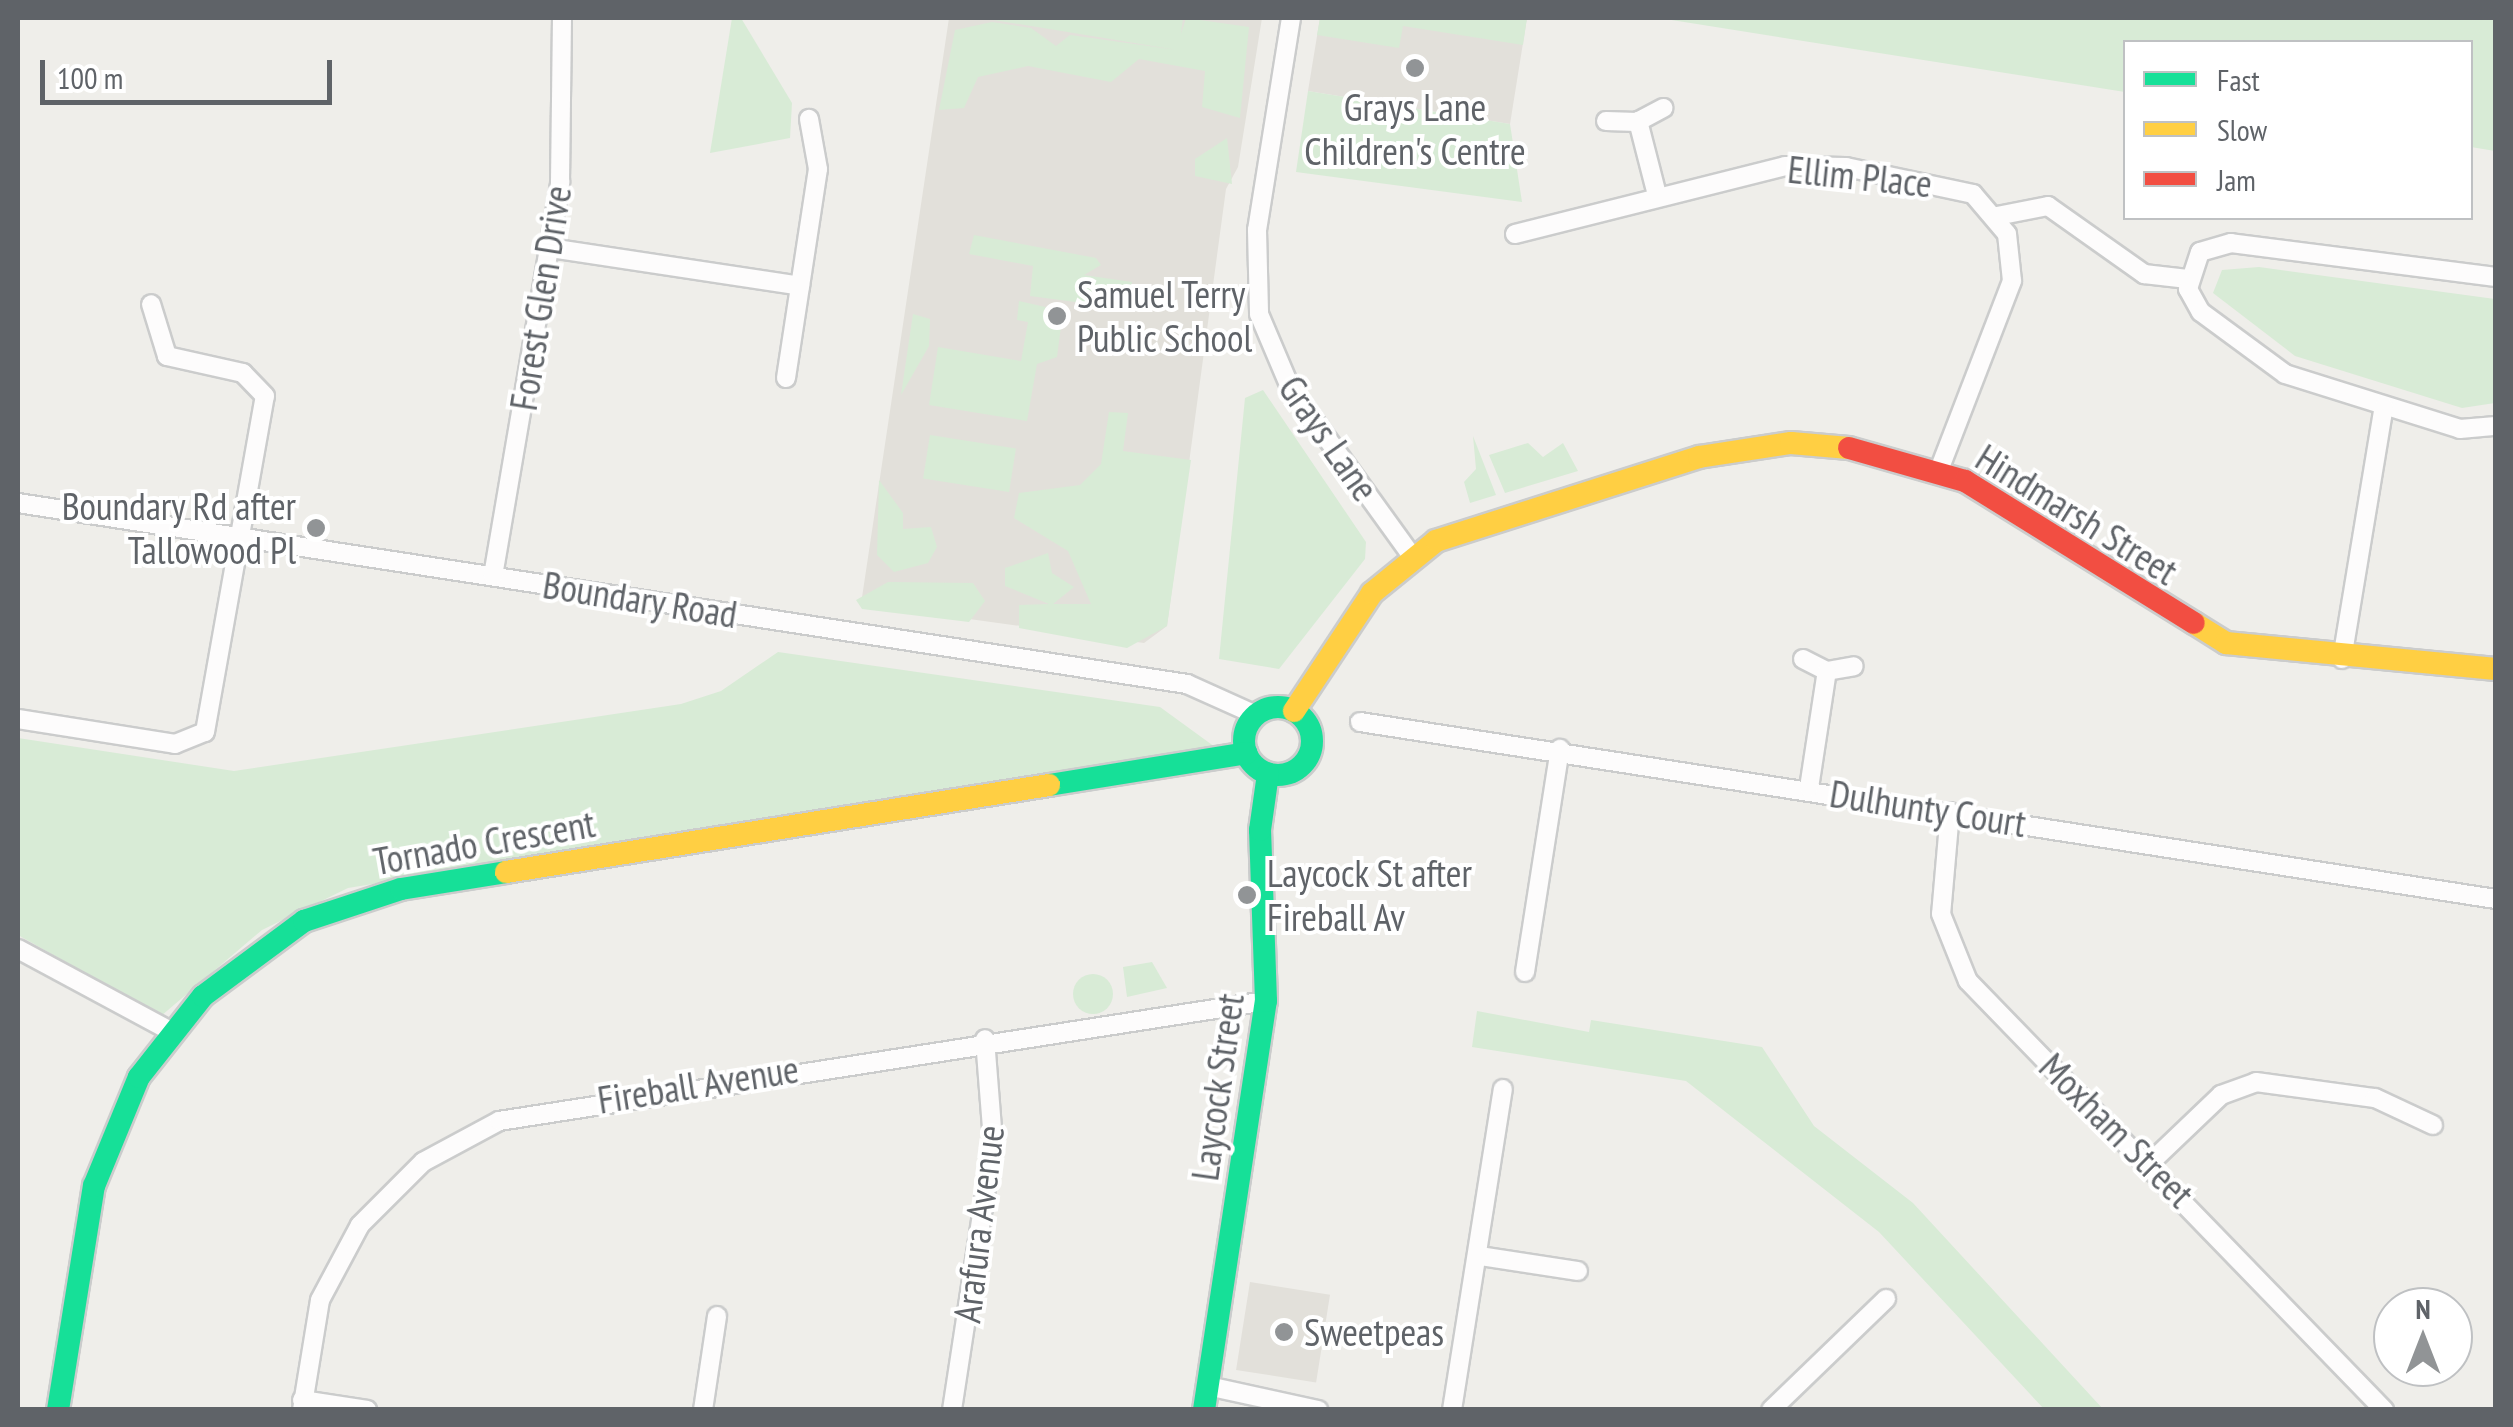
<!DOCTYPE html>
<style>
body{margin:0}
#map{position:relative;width:2513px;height:1427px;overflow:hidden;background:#efeeea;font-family:"PT Sans Narrow",sans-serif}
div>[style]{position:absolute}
.education>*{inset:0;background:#e2e0da;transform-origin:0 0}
.green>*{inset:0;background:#d8ebd6;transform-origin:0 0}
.round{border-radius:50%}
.roads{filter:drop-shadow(2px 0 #cbcccc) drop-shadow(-2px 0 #cbcccc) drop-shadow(0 2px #cbcccc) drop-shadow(0 -2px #cbcccc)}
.street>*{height:18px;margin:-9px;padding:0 9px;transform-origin:9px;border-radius:9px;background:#fdfcfc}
.fast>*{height:22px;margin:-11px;padding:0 11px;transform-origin:11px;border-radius:11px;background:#16e098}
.fast>.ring{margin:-11px;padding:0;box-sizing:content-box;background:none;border:22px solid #16e098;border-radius:50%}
.slow>*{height:22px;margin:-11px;padding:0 11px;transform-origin:11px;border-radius:11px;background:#ffcf43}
.jam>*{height:22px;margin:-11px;padding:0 11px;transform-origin:11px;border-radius:11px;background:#f24e42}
.dots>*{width:28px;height:28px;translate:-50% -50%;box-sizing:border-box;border:5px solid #fff;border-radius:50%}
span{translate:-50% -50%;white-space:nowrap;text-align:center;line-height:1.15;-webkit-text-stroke:8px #fff;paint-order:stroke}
.poi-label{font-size:38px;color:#5f6368}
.left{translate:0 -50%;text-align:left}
.right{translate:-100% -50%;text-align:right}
.street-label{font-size:38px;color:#5f6368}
.frame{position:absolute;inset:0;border:20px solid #5f6368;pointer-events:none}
.legend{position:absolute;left:2123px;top:40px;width:350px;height:180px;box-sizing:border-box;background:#fff;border:2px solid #bfc1c3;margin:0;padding:12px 18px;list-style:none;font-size:30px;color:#5f6368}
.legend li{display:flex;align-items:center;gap:20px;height:50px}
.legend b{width:50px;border:2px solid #bfc1c3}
.north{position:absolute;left:2373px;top:1287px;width:100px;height:100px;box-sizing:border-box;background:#fff;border:2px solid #bfc1c3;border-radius:50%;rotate:0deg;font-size:28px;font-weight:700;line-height:40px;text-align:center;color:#5f6368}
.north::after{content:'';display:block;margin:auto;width:35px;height:45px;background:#919496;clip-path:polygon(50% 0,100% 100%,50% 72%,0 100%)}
.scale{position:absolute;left:40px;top:60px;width:292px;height:45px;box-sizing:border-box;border:5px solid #5f6368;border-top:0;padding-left:12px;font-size:30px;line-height:35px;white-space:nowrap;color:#5f6368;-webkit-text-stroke:8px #fff;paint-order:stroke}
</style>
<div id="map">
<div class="education">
<i style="clip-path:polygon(949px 18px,1262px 18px,1238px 167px,1226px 189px,1167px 626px,1144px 643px,861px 604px)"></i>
<i style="clip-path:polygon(1320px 18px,1527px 18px,1510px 124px,1308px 91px)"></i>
<i style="left:1250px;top:1282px;width:81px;height:89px;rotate:9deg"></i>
</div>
<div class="green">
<i style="clip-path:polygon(732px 18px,741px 18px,792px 103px,790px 138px,710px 153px)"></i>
<i style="clip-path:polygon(982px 18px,1183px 18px,1181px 34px,1186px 18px,1249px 27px,1240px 118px,1202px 107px,1205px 71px,1139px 59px,1111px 82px,1028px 66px,978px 77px,964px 108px,939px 110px,955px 30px,992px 22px,1031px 28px,1056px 46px,1070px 35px,1177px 50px)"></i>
<i style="clip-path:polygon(1320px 18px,1527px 18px,1523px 45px,1403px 26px,1399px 48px,1317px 35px)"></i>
<i style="clip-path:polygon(1659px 18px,2495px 18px,2495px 151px,2471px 147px,2470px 42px,2126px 42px,2125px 92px)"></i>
<i style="clip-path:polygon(1308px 91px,1510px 124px,1522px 202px,1296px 172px)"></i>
<i style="clip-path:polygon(1227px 138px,1232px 184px,1195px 176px,1195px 159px)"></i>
<i style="clip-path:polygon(974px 235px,1096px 258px,1101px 265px,1084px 275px,1132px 282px,1128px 309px,1030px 296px,1033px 266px,969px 254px)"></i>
<i style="clip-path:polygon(2259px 267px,2495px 299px,2495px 403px,2462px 408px,2295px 356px,2213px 293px,2222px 270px)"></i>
<i style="clip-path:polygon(1019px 301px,1063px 311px,1057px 357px,1037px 364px,1027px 421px,929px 405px,938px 347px,1021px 361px,1028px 322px,1017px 320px)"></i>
<i style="clip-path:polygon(913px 314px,930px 319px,929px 346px,901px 395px)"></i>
<i style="clip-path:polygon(1263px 390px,1366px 542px,1365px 559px,1279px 669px,1219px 659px,1245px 398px)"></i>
<i style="clip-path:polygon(1109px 412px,1128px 413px,1123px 451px,1191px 460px,1167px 626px,1127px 648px,1019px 628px,1019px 605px,1049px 604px,1005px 586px,1005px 568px,1048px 553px,1052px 573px,1074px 587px,1053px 604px,1091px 604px,1068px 551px,1014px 518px,1019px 493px,1080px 485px,1101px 464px)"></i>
<i style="left:930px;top:435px;width:87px;height:44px;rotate:9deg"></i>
<i style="clip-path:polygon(1473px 436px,1496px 495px,1470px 503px,1464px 482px,1476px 469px)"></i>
<i style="clip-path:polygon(1528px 443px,1543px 457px,1563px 443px,1578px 471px,1505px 493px,1489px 455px)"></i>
<i style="clip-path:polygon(879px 480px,903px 513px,903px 529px,931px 527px,937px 547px,928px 563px,894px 572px,877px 555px)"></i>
<i style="clip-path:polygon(888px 582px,973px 583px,985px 601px,969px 622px,862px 609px,856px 600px)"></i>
<i style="clip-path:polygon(778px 652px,1160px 707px,1215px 747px,348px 888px,262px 930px,161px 1016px,18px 935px,18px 738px,234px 771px,681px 704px,721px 691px)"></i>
<i style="clip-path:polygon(1152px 962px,1167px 988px,1127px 997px,1123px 967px)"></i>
<i class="round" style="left:1073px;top:974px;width:40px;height:40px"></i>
<i style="clip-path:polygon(1477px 1011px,1589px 1032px,1591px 1020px,1762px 1047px,1814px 1126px,1913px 1203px,2103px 1409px,2044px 1409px,1879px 1232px,1686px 1081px,1472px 1047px)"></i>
</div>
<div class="roads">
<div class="street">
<i style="left:1291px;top:18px;width:215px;rotate:99.1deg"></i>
<i style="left:1257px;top:230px;width:84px;rotate:88.6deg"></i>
<i style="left:1259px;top:314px;width:79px;rotate:67deg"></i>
<i style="left:1290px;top:387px;width:208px;rotate:54.2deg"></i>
<i style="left:1606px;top:121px;width:31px;rotate:2deg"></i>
<i style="left:1637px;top:122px;width:30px;rotate:-28deg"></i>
<i style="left:1638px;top:121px;width:76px;rotate:75.6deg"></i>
<i style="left:1997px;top:216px;width:52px;rotate:-11.1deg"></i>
<i style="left:2048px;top:206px;width:118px;rotate:35.3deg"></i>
<i style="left:2144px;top:274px;width:44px;rotate:6.5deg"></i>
<i style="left:1515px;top:234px;width:278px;rotate:-14.1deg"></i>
<i style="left:1785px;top:166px;width:61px;rotate:0.9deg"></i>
<i style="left:1846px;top:167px;width:130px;rotate:12deg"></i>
<i style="left:1973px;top:194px;width:52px;rotate:49.6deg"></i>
<i style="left:2007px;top:234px;width:47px;rotate:83.9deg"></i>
<i style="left:2012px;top:281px;width:203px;rotate:111.1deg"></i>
<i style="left:550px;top:248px;width:253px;rotate:8.6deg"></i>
<i style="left:2496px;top:277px;width:267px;rotate:-172.7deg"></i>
<i style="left:2231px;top:243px;width:32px;rotate:164deg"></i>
<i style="left:2200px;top:252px;width:39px;rotate:108deg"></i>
<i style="left:2188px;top:289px;width:26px;rotate:61deg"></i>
<i style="left:2201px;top:312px;width:104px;rotate:36.4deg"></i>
<i style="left:2285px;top:374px;width:183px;rotate:17.4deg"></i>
<i style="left:2460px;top:429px;width:36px;rotate:-5deg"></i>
<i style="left:786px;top:378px;width:211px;rotate:-81.3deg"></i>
<i style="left:818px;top:169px;width:51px;rotate:-100.2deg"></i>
<i style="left:18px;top:503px;width:1183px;rotate:8.8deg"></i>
<i style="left:1187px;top:684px;width:76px;rotate:24.2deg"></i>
<i style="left:493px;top:576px;width:400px;rotate:-80.3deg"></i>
<i style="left:560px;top:182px;width:164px;rotate:-89.3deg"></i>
<i style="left:1803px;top:659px;width:27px;rotate:27deg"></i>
<i style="left:1827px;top:671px;width:27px;rotate:-10deg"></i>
<i style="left:2342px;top:659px;width:256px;rotate:-80.6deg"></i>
<i style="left:18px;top:719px;width:159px;rotate:9deg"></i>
<i style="left:175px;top:744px;width:32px;rotate:-22deg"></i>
<i style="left:205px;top:732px;width:341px;rotate:-79.9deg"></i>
<i style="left:265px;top:396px;width:32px;rotate:-134deg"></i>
<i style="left:243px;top:373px;width:78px;rotate:-167.4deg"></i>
<i style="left:167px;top:356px;width:54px;rotate:-107.1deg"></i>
<i style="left:1360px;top:722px;width:1150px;rotate:8.86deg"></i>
<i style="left:1809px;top:788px;width:118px;rotate:-81.3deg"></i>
<i style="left:1950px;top:812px;width:102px;rotate:95deg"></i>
<i style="left:1941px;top:914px;width:72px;rotate:68.1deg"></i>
<i style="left:1968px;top:981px;width:598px;rotate:45.88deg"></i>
<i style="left:18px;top:949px;width:173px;rotate:28.3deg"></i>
<i style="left:1525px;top:972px;width:226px;rotate:-81.1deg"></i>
<i style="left:2151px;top:1162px;width:97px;rotate:-43.7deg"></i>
<i style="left:2221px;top:1095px;width:37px;rotate:-20deg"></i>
<i style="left:2256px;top:1082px;width:120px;rotate:7.7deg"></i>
<i style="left:2375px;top:1098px;width:64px;rotate:25deg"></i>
<i style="left:1480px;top:1256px;width:99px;rotate:8.7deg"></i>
<i style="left:1208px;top:1386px;width:113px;rotate:12.3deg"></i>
<i style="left:302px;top:1400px;width:66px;rotate:8.7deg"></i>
<i style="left:302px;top:1410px;width:111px;rotate:-80.7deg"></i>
<i style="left:320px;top:1300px;width:85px;rotate:-61.9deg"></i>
<i style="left:360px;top:1225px;width:89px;rotate:-45deg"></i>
<i style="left:423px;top:1162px;width:86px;rotate:-28.3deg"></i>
<i style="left:499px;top:1121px;width:776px;rotate:-8.89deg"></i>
<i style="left:703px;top:1410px;width:95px;rotate:-81.5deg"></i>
<i style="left:952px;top:1410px;width:272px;rotate:-81.3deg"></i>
<i style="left:993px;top:1141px;width:102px;rotate:-94.5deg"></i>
<i style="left:1452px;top:1410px;width:325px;rotate:-81deg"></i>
<i style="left:1771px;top:1410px;width:160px;rotate:-44deg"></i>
</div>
<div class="fast">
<i class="ring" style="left:1244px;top:707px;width:46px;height:46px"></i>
<i style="left:1049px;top:785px;width:200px;rotate:-9.2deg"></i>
<i style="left:58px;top:1410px;width:227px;rotate:-80.9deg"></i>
<i style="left:94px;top:1186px;width:118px;rotate:-67.6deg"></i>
<i style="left:139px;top:1077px;width:103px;rotate:-51.7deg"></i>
<i style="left:203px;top:996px;width:126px;rotate:-36.6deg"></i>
<i style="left:304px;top:921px;width:102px;rotate:-18.3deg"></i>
<i style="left:401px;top:889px;width:106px;rotate:-9.2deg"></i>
<i style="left:1204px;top:1410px;width:414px;rotate:-81.4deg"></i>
<i style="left:1266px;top:1001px;width:171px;rotate:-92deg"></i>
<i style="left:1260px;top:830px;width:57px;rotate:-81.9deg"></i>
</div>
<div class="slow">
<i style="left:2194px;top:623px;width:38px;rotate:32deg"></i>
<i style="left:2226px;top:643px;width:271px;rotate:5.5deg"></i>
<i style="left:1294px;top:711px;width:141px;rotate:-56.5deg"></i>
<i style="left:1372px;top:593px;width:82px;rotate:-39.1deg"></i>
<i style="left:1436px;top:541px;width:276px;rotate:-17.7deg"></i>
<i style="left:1699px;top:457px;width:93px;rotate:-8.7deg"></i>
<i style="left:1791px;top:443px;width:58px;rotate:4.9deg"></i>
<i style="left:506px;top:872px;width:550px;rotate:-9.1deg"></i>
</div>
<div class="jam">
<i style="left:1849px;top:448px;width:121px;rotate:15.9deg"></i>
<i style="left:1965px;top:481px;width:269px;rotate:31.8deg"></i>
</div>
</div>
<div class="dots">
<i style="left:1415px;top:68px;background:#919496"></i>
<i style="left:1057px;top:316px;background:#919496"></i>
<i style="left:316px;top:528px;background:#919496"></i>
<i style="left:1247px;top:895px;background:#919496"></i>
<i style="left:1284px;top:1332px;background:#919496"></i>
</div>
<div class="poi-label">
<span style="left:1415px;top:129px">Grays Lane<br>Children's Centre</span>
<span class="left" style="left:1077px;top:316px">Samuel Terry<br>Public School</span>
<span class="right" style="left:296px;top:528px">Boundary Rd after<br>Tallowood Pl</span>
<span class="left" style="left:1267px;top:895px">Laycock St after<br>Fireball Av</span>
<span class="left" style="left:1304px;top:1332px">Sweetpeas</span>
</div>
<div class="street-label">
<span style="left:1860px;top:176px;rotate:6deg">Ellim Place</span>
<span style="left:540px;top:298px;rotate:-81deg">Forest Glen Drive</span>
<span style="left:1329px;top:438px;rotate:55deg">Grays Lane</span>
<span style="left:2077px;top:514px;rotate:32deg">Hindmarsh Street</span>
<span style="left:640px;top:599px;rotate:9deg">Boundary Road</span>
<span style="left:1928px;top:808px;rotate:9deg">Dulhunty Court</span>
<span style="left:484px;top:842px;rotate:-10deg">Tornado Crescent</span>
<span style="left:698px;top:1084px;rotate:-9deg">Fireball Avenue</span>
<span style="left:1217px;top:1087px;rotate:-82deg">Laycock Street</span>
<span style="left:2117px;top:1130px;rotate:45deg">Moxham Street</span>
<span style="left:978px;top:1224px;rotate:-83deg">Arafura Avenue</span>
</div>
<div class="frame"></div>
<ul class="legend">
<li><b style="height:12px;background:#16e098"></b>Fast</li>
<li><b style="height:12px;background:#ffcf43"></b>Slow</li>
<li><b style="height:12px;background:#f24e42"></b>Jam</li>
</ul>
<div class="north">N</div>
<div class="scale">100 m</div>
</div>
